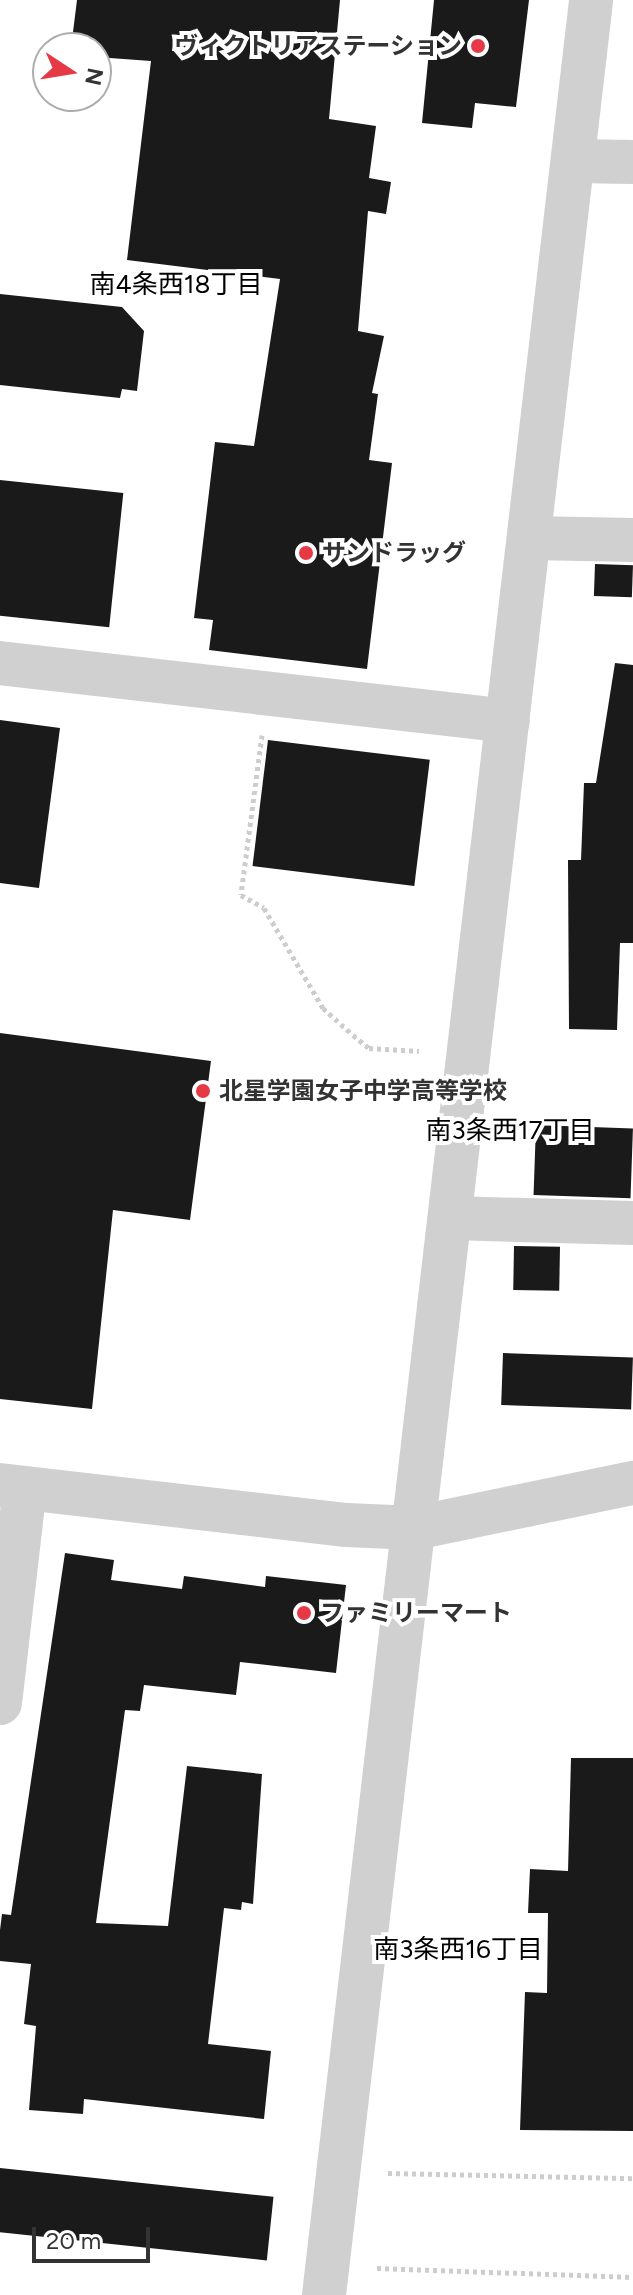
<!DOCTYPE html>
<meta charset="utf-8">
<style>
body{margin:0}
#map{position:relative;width:633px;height:2295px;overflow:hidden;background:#fff;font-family:Figtree,"Noto Sans JP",sans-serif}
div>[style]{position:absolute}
.building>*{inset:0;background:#1a1a1a;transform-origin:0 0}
.path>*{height:5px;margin-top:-2.5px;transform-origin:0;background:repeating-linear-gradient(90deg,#cdcdcd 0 4px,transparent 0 8px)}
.minor>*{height:44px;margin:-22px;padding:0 22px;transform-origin:22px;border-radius:22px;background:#d0d0d0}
.dots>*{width:22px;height:22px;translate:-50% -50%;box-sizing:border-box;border:4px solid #fff;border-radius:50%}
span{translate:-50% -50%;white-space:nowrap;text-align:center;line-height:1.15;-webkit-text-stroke:8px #fff;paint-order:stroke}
.poi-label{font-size:24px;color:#333;font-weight:700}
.right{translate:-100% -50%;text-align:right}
.left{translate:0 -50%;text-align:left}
.neighbourhood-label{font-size:26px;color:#000}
.north{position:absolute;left:32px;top:32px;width:80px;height:80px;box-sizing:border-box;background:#fff;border:2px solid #adadad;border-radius:50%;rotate:102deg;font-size:22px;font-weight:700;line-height:32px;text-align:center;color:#333}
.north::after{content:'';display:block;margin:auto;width:28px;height:36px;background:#e63946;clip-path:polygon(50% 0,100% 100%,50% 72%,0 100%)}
.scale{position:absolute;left:32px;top:2227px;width:118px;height:36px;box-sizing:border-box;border:4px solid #333;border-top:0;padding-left:10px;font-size:24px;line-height:28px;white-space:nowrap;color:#333;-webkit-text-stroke:6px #fff;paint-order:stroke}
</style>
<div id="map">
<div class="building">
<i style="clip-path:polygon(77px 0,340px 0,329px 119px,376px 126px,369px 178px,391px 182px,386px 214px,368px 211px,358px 331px,384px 336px,372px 393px,378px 394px,369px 460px,392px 463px,367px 669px,209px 650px,213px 620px,194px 618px,215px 442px,254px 446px,280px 279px,127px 260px,151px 61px,96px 57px,96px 48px,71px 48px)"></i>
<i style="clip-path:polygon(434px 0,529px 0,516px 107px,475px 103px,472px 128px,422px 123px)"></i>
<i style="clip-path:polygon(0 294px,122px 307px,144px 331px,137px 391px,122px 389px,120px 398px,0 385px)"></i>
<i style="left:0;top:480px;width:124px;height:135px;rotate:6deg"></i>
<i style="left:595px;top:564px;width:38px;height:32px;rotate:2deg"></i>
<i style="clip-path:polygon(615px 663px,633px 665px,633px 943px,620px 943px,617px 1030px,569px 1029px,568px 860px,581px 860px,584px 783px,596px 783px)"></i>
<i style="clip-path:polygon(0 720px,60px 728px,39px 888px,0 883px)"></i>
<i style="left:268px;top:740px;width:163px;height:127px;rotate:7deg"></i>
<i style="clip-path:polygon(0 1033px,211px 1061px,190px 1220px,113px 1210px,92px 1409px,0 1399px)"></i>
<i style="left:536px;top:1125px;width:97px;height:70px;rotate:2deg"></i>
<i style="left:514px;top:1246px;width:46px;height:44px;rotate:1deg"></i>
<i style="left:503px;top:1353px;width:130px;height:52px;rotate:2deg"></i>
<i style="clip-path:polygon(65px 1553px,114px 1560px,111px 1580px,182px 1589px,184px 1576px,265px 1587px,266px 1576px,346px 1585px,336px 1673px,240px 1662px,236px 1695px,144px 1685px,140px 1711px,125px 1710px,96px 1923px,168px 1926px,187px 1766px,262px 1774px,253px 1904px,242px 1902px,241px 1910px,224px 1908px,208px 2044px,271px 2051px,264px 2119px,84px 2099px,83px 2114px,29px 2110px,36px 2026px,24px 2024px,31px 1964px,0 1961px,0 1930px,2px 1914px,11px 1915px)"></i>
<i style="clip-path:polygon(571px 1758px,633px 1758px,633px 2131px,520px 2130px,525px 1992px,547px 1993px,548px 1913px,528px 1913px,530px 1869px,568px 1871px)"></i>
<i style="left:0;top:2168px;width:275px;height:64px;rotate:6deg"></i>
</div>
<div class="path">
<i style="left:262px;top:735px;width:161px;rotate:97.5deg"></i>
<i style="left:241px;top:895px;width:26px;rotate:29deg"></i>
<i style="left:264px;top:908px;width:116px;rotate:59.5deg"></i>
<i style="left:323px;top:1008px;width:40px;rotate:42deg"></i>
<i style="left:353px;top:1035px;width:21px;rotate:39deg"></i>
<i style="left:369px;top:1048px;width:50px;rotate:3.4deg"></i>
<i style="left:388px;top:2173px;width:245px;rotate:1.2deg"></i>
<i style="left:377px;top:2268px;width:256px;rotate:2deg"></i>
</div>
<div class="minor">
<i style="left:573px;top:161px;width:60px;rotate:1deg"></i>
<i style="left:530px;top:538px;width:103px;rotate:1.1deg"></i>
<i style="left:0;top:663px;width:511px;rotate:6.51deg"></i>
<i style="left:450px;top:1218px;width:183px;rotate:1.6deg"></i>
<i style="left:0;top:1485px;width:349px;rotate:6.6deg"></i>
<i style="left:347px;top:1525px;width:68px;rotate:2.5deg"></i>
<i style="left:415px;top:1528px;width:223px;rotate:-11.7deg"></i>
<i style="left:0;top:1703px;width:216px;rotate:-83.4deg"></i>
<i style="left:324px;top:2295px;width:2310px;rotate:-83.36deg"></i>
</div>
<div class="dots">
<i style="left:478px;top:46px;background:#e63946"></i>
<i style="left:306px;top:553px;background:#e63946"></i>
<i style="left:203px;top:1091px;background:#e63946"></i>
<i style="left:304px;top:1613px;background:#e63946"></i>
</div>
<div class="poi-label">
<span class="right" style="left:462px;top:46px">ヴィクトリアステーション</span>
<span class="left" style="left:322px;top:553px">サンドラッグ</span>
<span class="left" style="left:219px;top:1091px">北星学園女子中学高等学校</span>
<span class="left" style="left:320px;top:1613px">ファミリーマート</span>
</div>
<div class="neighbourhood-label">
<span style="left:176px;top:285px">南4条西18丁目</span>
<span style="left:510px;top:1131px">南3条西17丁目</span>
<span style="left:458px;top:1950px">南3条西16丁目</span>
</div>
<div class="north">N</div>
<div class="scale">20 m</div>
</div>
